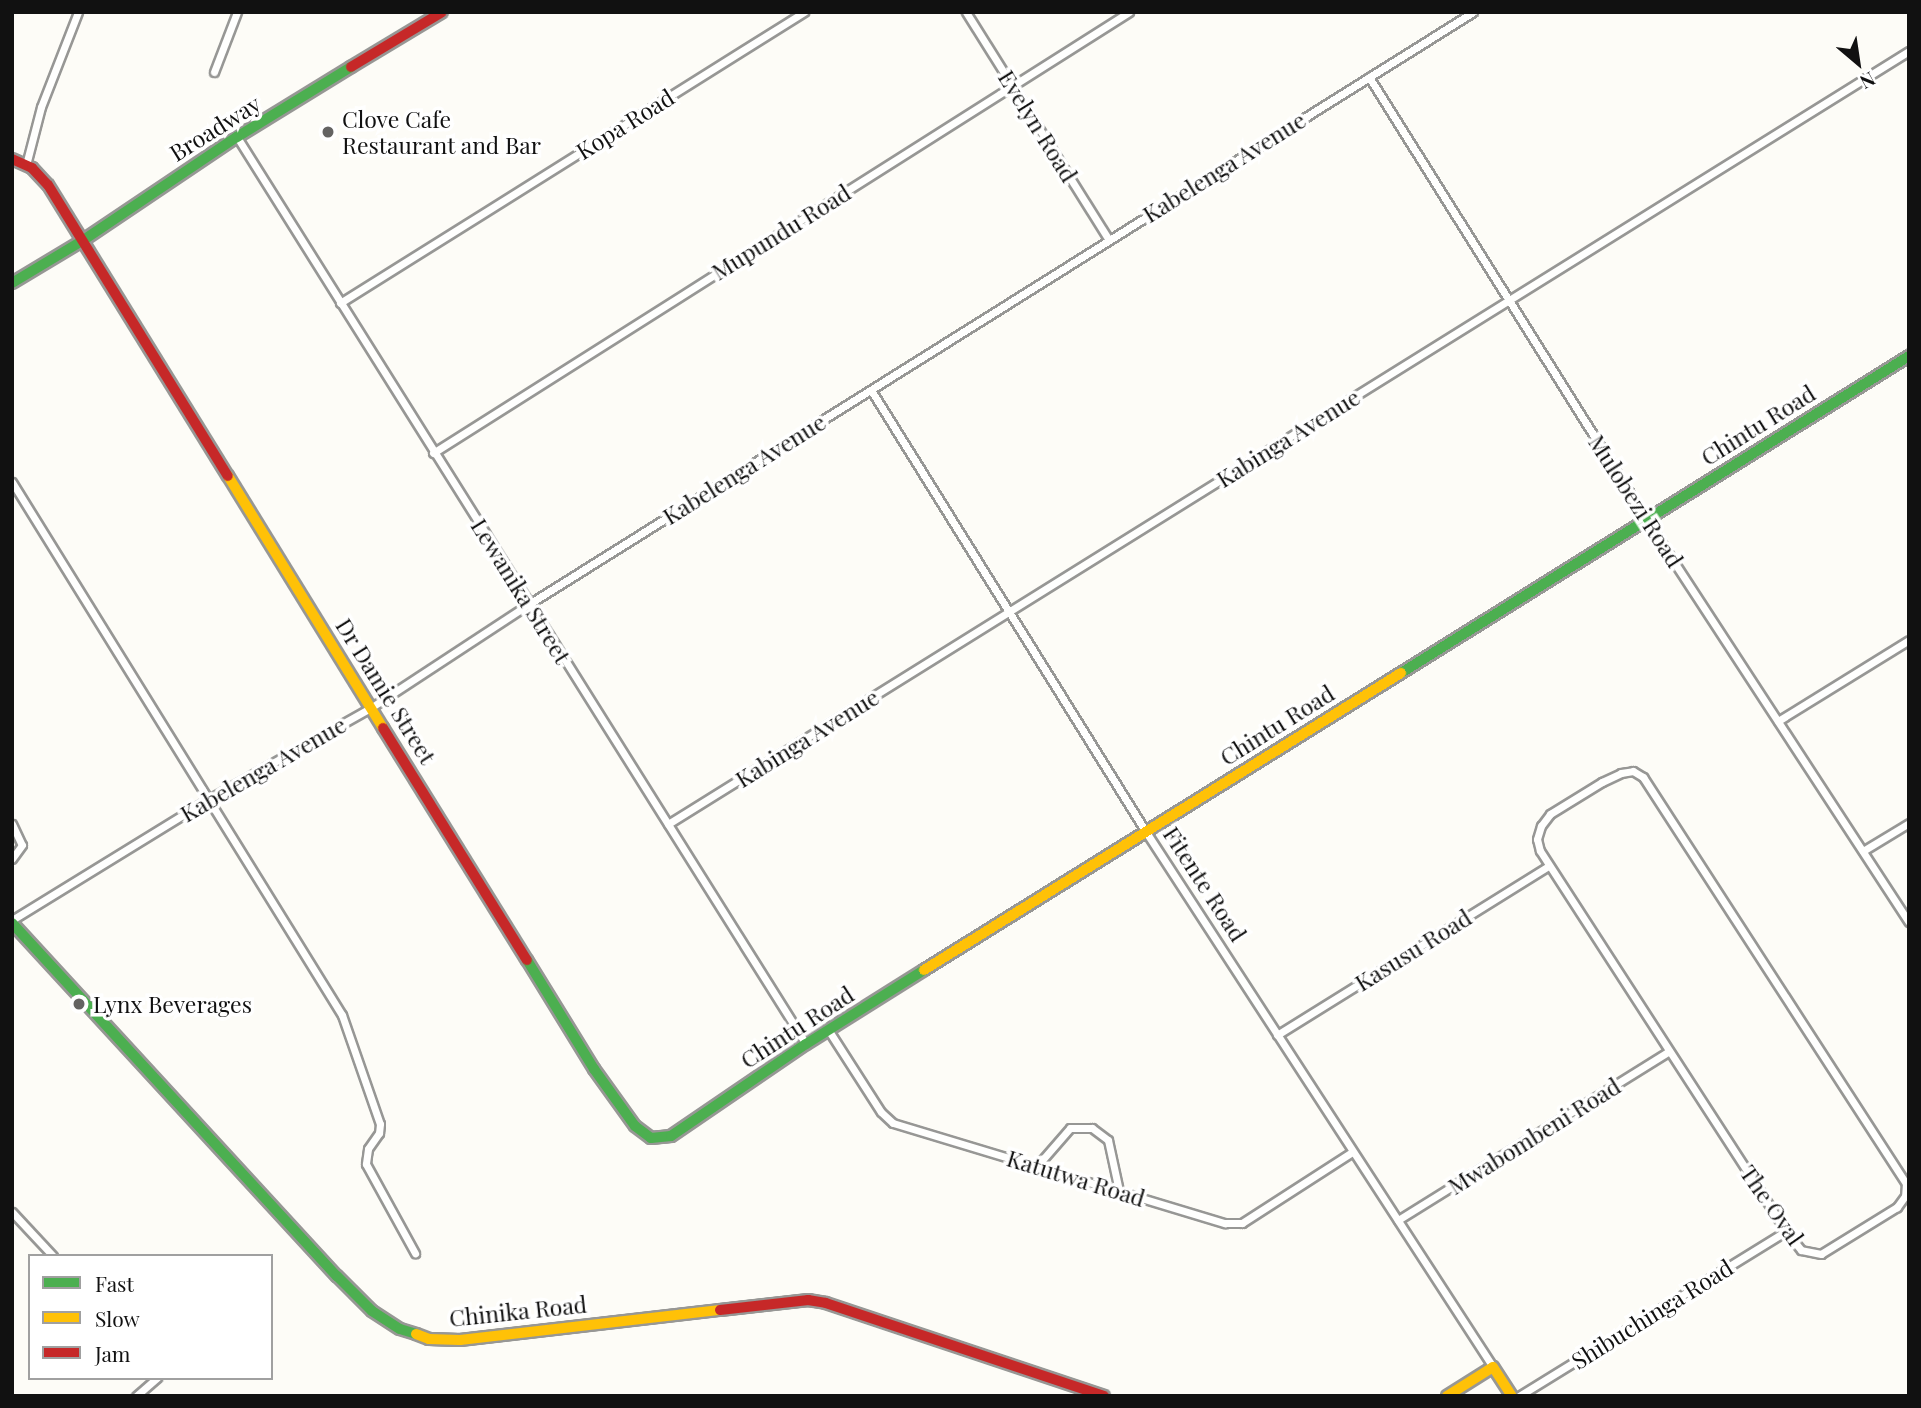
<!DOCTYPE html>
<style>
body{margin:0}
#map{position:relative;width:1921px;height:1408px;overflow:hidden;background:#fdfcf7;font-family:"Playfair Display",serif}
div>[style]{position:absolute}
.roads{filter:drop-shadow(2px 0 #979795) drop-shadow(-2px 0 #979795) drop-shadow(0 2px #979795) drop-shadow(0 -2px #979795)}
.street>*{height:7px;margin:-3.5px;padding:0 3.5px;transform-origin:3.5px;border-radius:3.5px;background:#fffffe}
.fast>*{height:10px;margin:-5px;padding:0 5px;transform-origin:5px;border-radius:5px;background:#4caf50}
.slow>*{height:10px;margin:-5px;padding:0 5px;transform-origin:5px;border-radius:5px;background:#ffc107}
.jam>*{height:10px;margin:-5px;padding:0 5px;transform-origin:5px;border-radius:5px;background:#c62828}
.dots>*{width:19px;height:19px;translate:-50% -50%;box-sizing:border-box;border:4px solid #fff;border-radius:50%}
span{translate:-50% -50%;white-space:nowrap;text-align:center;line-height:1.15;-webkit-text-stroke:7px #fff;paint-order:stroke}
.poi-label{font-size:23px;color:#111}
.left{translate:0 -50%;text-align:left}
.street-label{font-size:23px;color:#111}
.frame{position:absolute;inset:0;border:14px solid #111;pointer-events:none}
.legend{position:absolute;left:28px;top:1254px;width:245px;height:126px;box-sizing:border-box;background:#fff;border:2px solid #a0a0a0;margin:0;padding:9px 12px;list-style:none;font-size:21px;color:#111}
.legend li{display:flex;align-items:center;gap:14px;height:35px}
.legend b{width:35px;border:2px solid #a0a0a0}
.north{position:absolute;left:1823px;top:28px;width:70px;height:70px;-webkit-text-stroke:5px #fff;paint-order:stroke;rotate:151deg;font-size:19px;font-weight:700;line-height:28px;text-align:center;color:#111}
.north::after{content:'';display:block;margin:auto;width:24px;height:32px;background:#111;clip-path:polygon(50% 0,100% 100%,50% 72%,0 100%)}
</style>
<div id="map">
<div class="roads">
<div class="street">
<i style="left:966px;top:12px;width:269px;rotate:57.9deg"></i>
<i style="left:214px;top:72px;width:64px;rotate:-69deg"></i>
<i style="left:1369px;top:77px;width:522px;rotate:57.92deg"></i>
<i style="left:1646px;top:519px;width:481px;rotate:56.9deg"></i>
<i style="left:237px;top:137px;width:1071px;rotate:57.9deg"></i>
<i style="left:26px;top:165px;width:60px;rotate:-75.5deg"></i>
<i style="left:41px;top:107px;width:102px;rotate:-68.7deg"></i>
<i style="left:340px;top:303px;width:548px;rotate:-32.09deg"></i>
<i style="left:871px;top:390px;width:521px;rotate:58.11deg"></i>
<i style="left:1146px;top:832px;width:638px;rotate:57.03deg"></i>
<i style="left:433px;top:453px;width:824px;rotate:-32.36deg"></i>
<i style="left:12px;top:482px;width:627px;rotate:58.24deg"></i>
<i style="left:342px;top:1015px;width:115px;rotate:70.8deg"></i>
<i style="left:380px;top:1124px;width:9px;rotate:96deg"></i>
<i style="left:379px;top:1133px;width:19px;rotate:125deg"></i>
<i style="left:368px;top:1149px;width:15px;rotate:98deg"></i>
<i style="left:366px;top:1164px;width:102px;rotate:61.2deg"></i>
<i style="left:1778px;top:721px;width:154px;rotate:-31.7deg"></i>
<i style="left:1633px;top:771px;width:12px;rotate:31deg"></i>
<i style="left:1643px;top:777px;width:484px;rotate:57.1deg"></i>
<i style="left:1906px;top:1183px;width:13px;rotate:94deg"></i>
<i style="left:1905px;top:1196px;width:14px;rotate:126deg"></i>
<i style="left:1897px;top:1207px;width:89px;rotate:148.3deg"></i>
<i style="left:1821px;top:1254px;width:20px;rotate:-169deg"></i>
<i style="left:1801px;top:1250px;width:24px;rotate:-128deg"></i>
<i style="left:1786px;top:1231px;width:453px;rotate:-122.9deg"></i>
<i style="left:1540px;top:851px;width:12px;rotate:-104deg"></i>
<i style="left:1537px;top:839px;width:14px;rotate:-73deg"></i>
<i style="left:1541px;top:826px;width:15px;rotate:-53deg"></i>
<i style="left:1550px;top:814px;width:61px;rotate:-31.6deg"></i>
<i style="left:1602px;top:782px;width:21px;rotate:-25deg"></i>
<i style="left:1621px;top:773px;width:12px;rotate:-9deg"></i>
<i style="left:12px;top:824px;width:23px;rotate:65deg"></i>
<i style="left:22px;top:845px;width:17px;rotate:126deg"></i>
<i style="left:668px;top:824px;width:1462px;rotate:-31.92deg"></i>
<i style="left:1863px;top:851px;width:54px;rotate:-31.3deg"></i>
<i style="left:12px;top:920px;width:229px;rotate:-31.6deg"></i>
<i style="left:207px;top:800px;width:189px;rotate:-29.4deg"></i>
<i style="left:372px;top:707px;width:188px;rotate:-33.3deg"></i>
<i style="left:529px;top:604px;width:1114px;rotate:-32.09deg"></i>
<i style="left:829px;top:1031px;width:96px;rotate:57.3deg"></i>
<i style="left:881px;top:1112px;width:16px;rotate:43deg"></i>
<i style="left:893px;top:1123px;width:347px;rotate:16.8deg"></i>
<i style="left:1225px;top:1223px;width:17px"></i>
<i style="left:1242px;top:1223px;width:131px;rotate:-32.8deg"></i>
<i style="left:1277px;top:1035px;width:320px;rotate:-31.9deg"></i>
<i style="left:1037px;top:1166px;width:50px;rotate:-49deg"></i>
<i style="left:1070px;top:1128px;width:22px"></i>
<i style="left:1092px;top:1128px;width:20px;rotate:37deg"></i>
<i style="left:1108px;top:1140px;width:52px;rotate:77.8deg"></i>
<i style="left:12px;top:1212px;width:60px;rotate:47deg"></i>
<i style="left:1398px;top:1220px;width:319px;rotate:-31.9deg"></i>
<i style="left:136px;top:1396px;width:28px;rotate:-41deg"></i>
<i style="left:1519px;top:1396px;width:314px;rotate:-31.7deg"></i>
</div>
<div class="fast">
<i style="left:12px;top:283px;width:82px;rotate:-31deg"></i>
<i style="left:82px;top:241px;width:187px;rotate:-33.9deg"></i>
<i style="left:237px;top:137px;width:134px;rotate:-31.6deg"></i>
<i style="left:1401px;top:673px;width:599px;rotate:-31.96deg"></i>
<i style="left:12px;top:923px;width:480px;rotate:47.4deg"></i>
<i style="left:337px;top:1276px;width:49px;rotate:45deg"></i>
<i style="left:372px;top:1311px;width:33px;rotate:33deg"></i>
<i style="left:400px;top:1329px;width:17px;rotate:17deg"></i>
<i style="left:527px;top:960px;width:128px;rotate:58.4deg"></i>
<i style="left:594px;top:1069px;width:70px;rotate:54.3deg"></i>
<i style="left:635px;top:1126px;width:20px;rotate:37deg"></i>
<i style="left:651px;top:1138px;width:20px;rotate:-6deg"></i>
<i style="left:671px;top:1136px;width:163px;rotate:-34.3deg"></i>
<i style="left:806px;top:1044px;width:139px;rotate:-32.1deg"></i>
</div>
<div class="slow">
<i style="left:228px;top:476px;width:296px;rotate:58.4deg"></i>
<i style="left:924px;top:970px;width:562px;rotate:-31.91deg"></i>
<i style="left:416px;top:1334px;width:14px;rotate:21deg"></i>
<i style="left:429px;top:1339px;width:31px;rotate:2deg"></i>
<i style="left:460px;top:1340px;width:262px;rotate:-6.6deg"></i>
<i style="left:1447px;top:1396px;width:54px;rotate:-32.2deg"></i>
<i style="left:1493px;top:1367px;width:35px;rotate:57deg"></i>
</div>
<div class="jam">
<i style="left:351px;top:67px;width:106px;rotate:-31.1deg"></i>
<i style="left:12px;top:159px;width:22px;rotate:24deg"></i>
<i style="left:32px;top:168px;width:23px;rotate:47deg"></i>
<i style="left:48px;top:185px;width:342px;rotate:58.3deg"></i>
<i style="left:383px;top:728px;width:273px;rotate:58.2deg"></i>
<i style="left:720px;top:1310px;width:89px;rotate:-6.5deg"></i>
<i style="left:808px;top:1300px;width:18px;rotate:9deg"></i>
<i style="left:826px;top:1303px;width:293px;rotate:18.5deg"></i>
</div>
</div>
<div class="dots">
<i style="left:328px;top:132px;background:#646362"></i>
<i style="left:79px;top:1004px;background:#646362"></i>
</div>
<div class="poi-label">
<span class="left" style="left:342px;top:132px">Clove Cafe<br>Restaurant and Bar</span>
<span class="left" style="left:93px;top:1004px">Lynx Beverages</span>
</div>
<div class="street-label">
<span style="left:625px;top:124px;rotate:-32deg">Kopa Road</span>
<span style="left:1038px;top:126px;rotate:58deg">Evelyn Road</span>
<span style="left:215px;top:128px;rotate:-32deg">Broadway</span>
<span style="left:1224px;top:167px;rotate:-32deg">Kabelenga Avenue</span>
<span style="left:781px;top:232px;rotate:-32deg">Mupundu Road</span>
<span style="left:1758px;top:425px;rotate:-32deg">Chintu Road</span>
<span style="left:1288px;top:438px;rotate:-32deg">Kabinga Avenue</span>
<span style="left:744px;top:469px;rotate:-32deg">Kabelenga Avenue</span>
<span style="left:1636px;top:501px;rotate:57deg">Mulobezi Road</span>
<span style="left:521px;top:591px;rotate:58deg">Lewanika Street</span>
<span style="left:386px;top:691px;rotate:58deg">Dr Damie Street</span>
<span style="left:1277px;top:725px;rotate:-32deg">Chintu Road</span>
<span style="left:807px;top:738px;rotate:-32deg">Kabinga Avenue</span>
<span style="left:263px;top:769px;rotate:-30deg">Kabelenga Avenue</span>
<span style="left:1205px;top:884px;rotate:57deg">Fitente Road</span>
<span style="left:1413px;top:950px;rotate:-32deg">Kasusu Road</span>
<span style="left:797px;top:1027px;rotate:-33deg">Chintu Road</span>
<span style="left:1534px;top:1136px;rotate:-32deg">Mwabombeni Road</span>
<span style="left:1076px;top:1178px;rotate:17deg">Katutwa Road</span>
<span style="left:1772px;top:1205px;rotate:55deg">The Oval</span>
<span style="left:518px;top:1311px;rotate:-6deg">Chinika Road</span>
<span style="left:1652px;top:1314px;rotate:-32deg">Shibuchinga Road</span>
</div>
<div class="frame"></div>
<ul class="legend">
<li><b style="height:9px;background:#4caf50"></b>Fast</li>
<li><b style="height:9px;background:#ffc107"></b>Slow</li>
<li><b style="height:9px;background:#c62828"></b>Jam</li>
</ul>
<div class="north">N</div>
</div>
